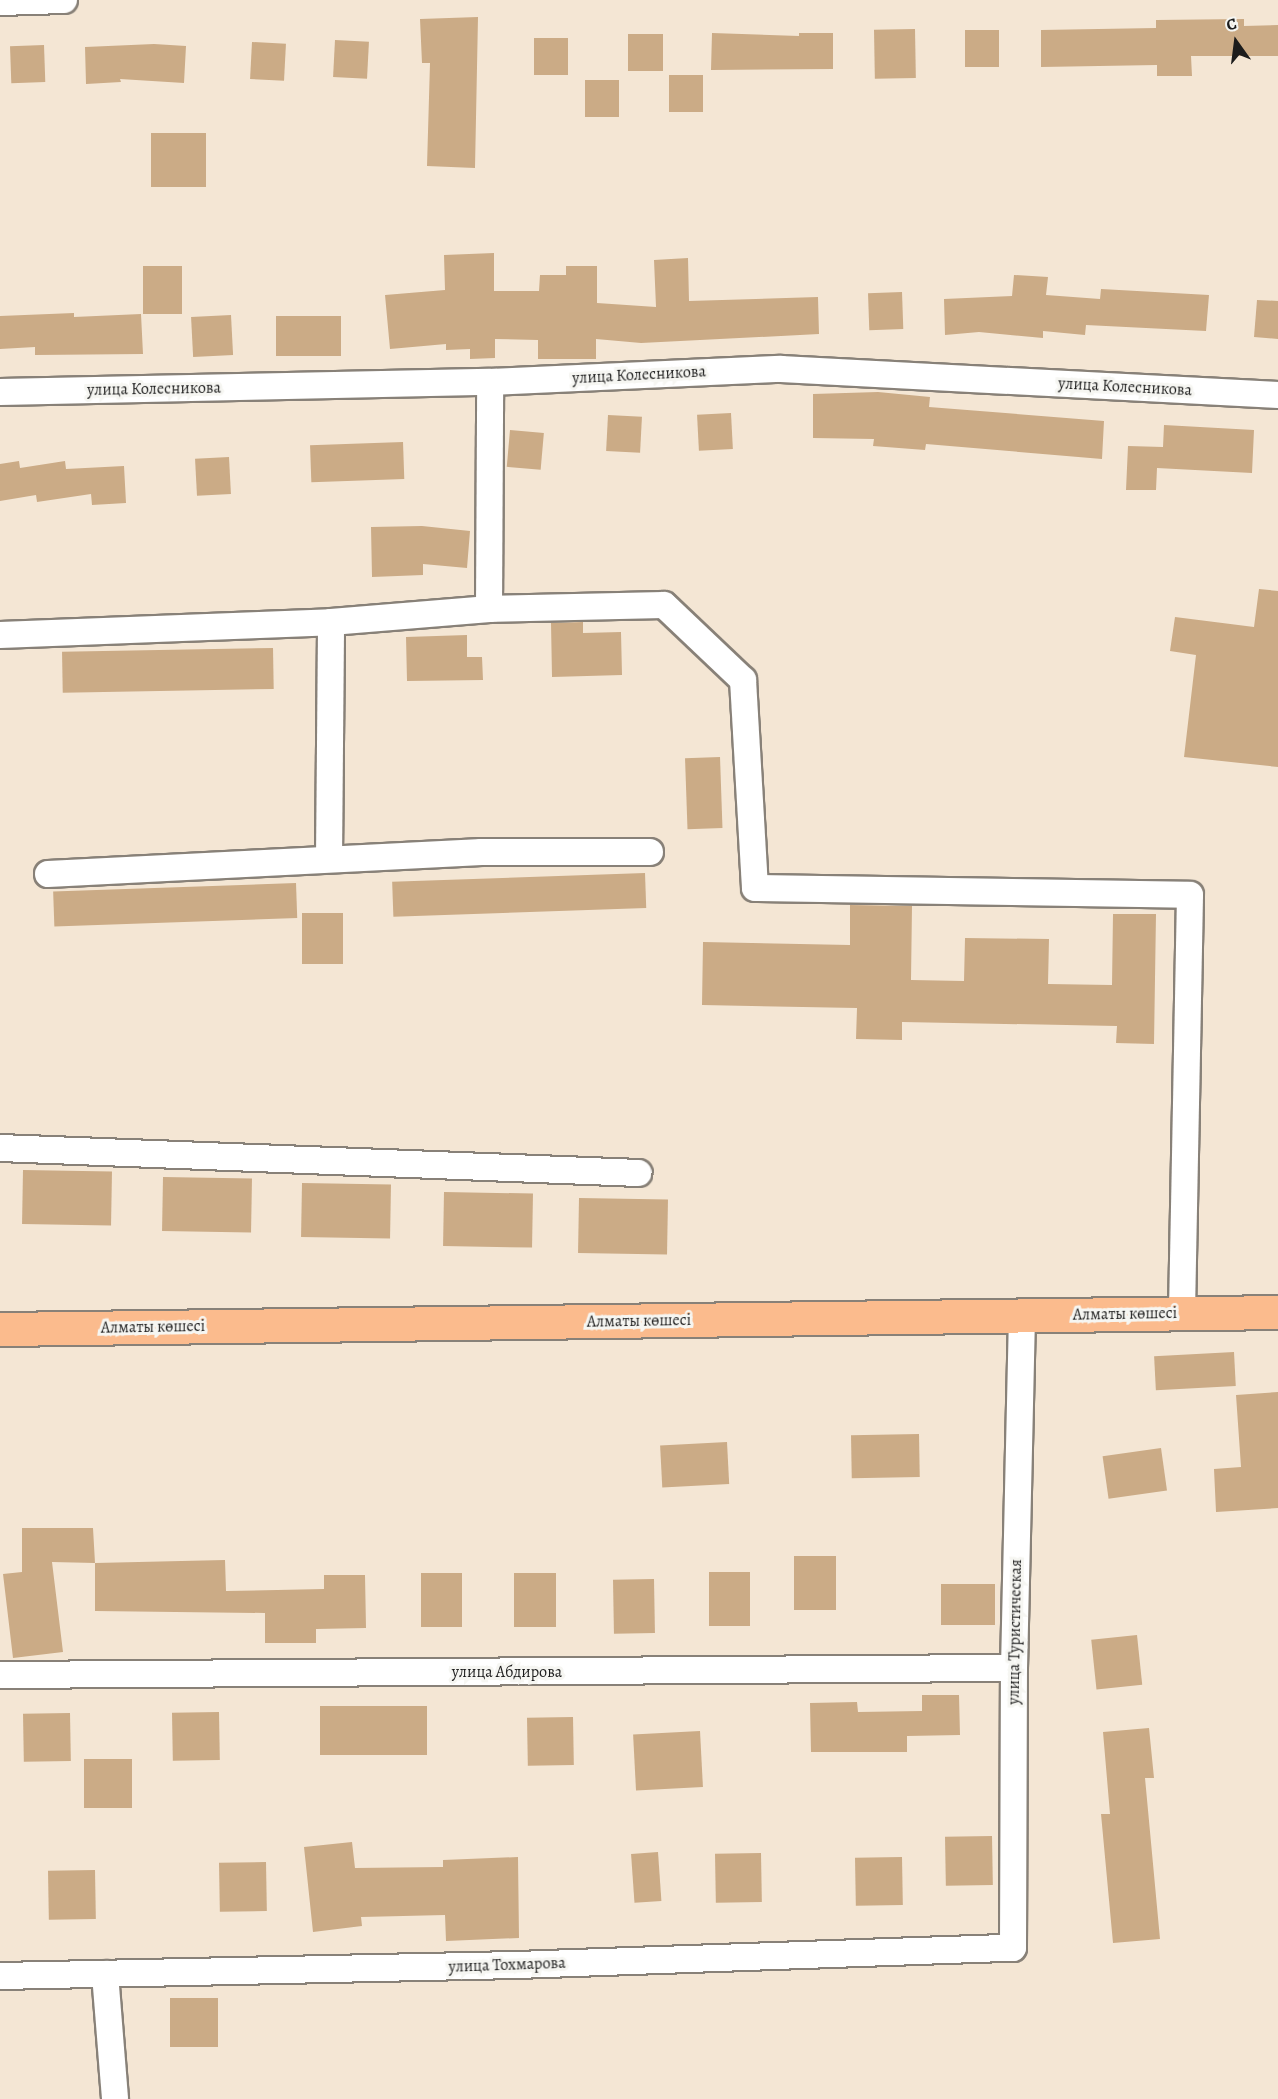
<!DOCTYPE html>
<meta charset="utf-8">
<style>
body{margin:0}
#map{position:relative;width:1278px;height:2099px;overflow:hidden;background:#f4e6d4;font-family:Alegreya,serif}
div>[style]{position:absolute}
.building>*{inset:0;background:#cbab86;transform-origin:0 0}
.roads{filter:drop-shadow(2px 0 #888178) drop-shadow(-2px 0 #888178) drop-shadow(0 2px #888178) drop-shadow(0 -2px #888178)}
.street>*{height:26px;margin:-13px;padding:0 13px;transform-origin:13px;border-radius:13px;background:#fff}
.primary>*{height:33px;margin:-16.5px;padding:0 16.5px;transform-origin:16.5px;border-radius:16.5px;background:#fbbb8d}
span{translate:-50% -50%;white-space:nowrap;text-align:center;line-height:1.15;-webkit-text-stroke:6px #f6f6f2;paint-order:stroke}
.street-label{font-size:16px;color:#1c1c1c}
.north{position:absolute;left:1206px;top:12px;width:60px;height:60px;-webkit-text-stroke:4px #f6f6f2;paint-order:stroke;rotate:346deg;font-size:16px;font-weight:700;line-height:24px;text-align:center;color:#1c1c1c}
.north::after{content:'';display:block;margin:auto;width:21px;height:27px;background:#1c1c1c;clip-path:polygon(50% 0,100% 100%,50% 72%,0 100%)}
</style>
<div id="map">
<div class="building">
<i style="clip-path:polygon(478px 17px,475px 168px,427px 166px,430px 63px,422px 63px,420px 19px)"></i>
<i style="clip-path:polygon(1244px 19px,1244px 26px,1278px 25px,1278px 56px,1191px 56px,1192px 76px,1157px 76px,1157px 65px,1041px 67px,1041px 30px,1156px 28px,1156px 20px)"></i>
<i style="left:915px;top:29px;width:49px;height:41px;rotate:89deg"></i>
<i style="left:965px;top:30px;width:34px;height:37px"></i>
<i style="clip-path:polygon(712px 33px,799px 36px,799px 33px,833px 33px,833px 69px,711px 70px)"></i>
<i style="left:628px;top:34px;width:35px;height:37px"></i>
<i style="left:534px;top:38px;width:34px;height:37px"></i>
<i style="left:335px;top:40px;width:34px;height:37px;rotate:3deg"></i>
<i style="left:252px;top:42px;width:34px;height:37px;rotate:3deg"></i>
<i style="clip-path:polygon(154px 44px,186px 46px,184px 83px,120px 79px,121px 82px,86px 84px,85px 47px)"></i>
<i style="left:44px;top:45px;width:37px;height:34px;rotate:88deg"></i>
<i style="left:669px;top:75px;width:34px;height:37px"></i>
<i style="left:585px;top:80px;width:34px;height:37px"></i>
<i style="left:151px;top:133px;width:55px;height:54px"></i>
<i style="clip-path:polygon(494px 253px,494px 291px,539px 291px,540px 275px,566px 275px,566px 266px,597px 266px,597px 303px,656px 307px,654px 260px,688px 258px,689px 301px,818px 297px,819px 334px,641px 343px,596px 339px,596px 359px,538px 359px,538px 340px,495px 339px,495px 358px,470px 359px,470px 349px,446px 350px,446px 344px,390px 349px,385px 295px,445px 290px,444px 255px)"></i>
<i style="left:182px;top:266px;width:48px;height:39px;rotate:90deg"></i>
<i style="clip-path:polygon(1014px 275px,1048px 277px,1046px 295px,1100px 299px,1101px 289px,1209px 295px,1206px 331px,1086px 325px,1085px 335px,1043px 331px,1043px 338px,979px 332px,945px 335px,944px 299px,1012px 296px)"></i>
<i style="left:902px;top:292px;width:37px;height:34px;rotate:88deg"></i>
<i style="clip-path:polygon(1257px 300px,1278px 301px,1278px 339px,1254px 337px)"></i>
<i style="clip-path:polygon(74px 313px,74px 317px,141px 314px,143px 354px,35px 355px,35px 347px,0 349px,0 316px)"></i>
<i style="left:231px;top:315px;width:40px;height:40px;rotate:87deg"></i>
<i style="left:341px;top:316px;width:40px;height:65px;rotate:90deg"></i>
<i style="clip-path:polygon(878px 392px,930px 397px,929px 407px,1104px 421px,1102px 459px,926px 444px,925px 450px,873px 446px,874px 439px,813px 438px,813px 394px)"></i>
<i style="left:731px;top:413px;width:36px;height:34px;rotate:87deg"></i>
<i style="left:608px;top:415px;width:34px;height:36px;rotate:3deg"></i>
<i style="clip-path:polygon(1164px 425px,1254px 430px,1252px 473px,1157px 468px,1156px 490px,1126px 490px,1128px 446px,1163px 447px)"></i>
<i style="left:510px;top:430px;width:34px;height:37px;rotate:5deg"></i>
<i style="left:403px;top:442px;width:37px;height:93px;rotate:88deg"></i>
<i style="left:229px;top:457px;width:37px;height:34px;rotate:87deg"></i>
<i style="clip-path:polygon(19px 461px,20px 468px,65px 461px,66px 469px,124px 466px,126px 503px,92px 505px,91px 494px,37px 502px,36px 495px,0 501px,0 464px)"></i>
<i style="clip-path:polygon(371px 527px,422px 526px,470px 531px,467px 568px,423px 564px,423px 575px,372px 577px)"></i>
<i style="clip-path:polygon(1259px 589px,1278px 591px,1278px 767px,1184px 757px,1196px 655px,1170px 651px,1175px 617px,1254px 627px)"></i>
<i style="clip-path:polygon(583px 622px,583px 633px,621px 632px,622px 675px,552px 677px,551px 623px)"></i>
<i style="clip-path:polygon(467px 635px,467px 657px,482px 657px,483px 680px,407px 681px,406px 637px)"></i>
<i style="left:273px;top:648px;width:41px;height:211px;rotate:89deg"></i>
<i style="left:720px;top:757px;width:71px;height:35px;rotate:88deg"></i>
<i style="left:645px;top:873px;width:35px;height:253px;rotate:88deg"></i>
<i style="left:296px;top:883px;width:35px;height:243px;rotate:88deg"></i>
<i style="clip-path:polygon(850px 905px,912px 906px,911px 980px,964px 981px,965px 938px,1049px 939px,1048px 984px,1112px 985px,1113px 914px,1156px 914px,1154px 1044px,1116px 1043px,1117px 1026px,902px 1022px,902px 1040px,856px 1039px,857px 1008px,702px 1005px,703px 942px,850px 945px)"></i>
<i style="left:302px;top:913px;width:41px;height:51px"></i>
<i style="left:23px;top:1170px;width:89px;height:54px;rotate:1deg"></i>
<i style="left:163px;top:1177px;width:89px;height:54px;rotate:1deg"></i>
<i style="left:302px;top:1183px;width:89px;height:54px;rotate:1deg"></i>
<i style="left:444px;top:1192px;width:89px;height:54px;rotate:1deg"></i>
<i style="left:579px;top:1198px;width:89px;height:55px;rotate:1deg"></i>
<i style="left:1234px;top:1352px;width:34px;height:80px;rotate:87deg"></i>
<i style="clip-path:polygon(1278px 1392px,1278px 1508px,1216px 1512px,1214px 1469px,1241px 1467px,1236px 1395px)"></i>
<i style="left:919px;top:1434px;width:43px;height:68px;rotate:89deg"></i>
<i style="left:727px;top:1442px;width:42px;height:67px;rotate:87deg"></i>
<i style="left:1161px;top:1448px;width:43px;height:59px;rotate:82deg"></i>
<i style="clip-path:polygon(22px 1528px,93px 1528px,95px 1563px,52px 1562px,63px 1652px,13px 1658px,3px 1574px,22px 1572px)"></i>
<i style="left:794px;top:1556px;width:42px;height:54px"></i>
<i style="clip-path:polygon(225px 1560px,226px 1591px,324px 1589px,324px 1575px,365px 1575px,366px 1628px,316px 1629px,316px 1643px,265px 1643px,265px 1613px,95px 1611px,95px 1563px)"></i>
<i style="left:709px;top:1572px;width:41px;height:54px"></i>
<i style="left:421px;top:1573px;width:41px;height:54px"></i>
<i style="left:556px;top:1573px;width:54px;height:42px;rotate:90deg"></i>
<i style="left:654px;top:1579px;width:54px;height:41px;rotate:89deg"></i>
<i style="left:941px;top:1584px;width:54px;height:41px"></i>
<i style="left:1137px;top:1635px;width:50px;height:46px;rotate:84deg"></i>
<i style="clip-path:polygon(922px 1695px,959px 1695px,960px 1735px,907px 1736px,907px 1752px,811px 1752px,810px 1703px,857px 1702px,858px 1712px,922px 1711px)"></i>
<i style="left:427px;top:1706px;width:49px;height:107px;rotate:90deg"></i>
<i style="left:219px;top:1712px;width:48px;height:47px;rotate:89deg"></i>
<i style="left:70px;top:1713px;width:48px;height:47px;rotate:89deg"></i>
<i style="left:573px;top:1717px;width:48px;height:46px;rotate:89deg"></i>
<i style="clip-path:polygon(1149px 1728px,1154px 1778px,1145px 1778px,1160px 1939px,1113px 1943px,1101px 1814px,1110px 1814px,1103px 1732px)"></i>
<i style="left:700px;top:1731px;width:56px;height:67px;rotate:87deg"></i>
<i style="left:132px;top:1759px;width:49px;height:48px;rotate:90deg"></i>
<i style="left:992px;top:1836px;width:49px;height:47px;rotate:89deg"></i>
<i style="clip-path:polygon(352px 1842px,355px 1868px,443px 1867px,443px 1860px,518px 1857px,519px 1938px,446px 1941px,445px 1915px,361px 1917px,362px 1926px,313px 1932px,304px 1847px)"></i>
<i style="left:658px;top:1852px;width:49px;height:27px;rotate:86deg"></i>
<i style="left:761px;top:1853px;width:49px;height:46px;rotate:89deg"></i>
<i style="left:902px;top:1857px;width:48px;height:47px;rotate:89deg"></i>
<i style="left:266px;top:1862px;width:49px;height:47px;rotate:89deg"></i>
<i style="left:95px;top:1870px;width:49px;height:47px;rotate:89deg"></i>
<i style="left:218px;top:1998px;width:49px;height:48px;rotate:90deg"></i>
</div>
<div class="roads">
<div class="street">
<i style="left:0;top:2px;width:64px;rotate:-1.8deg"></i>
<i style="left:0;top:392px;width:490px;rotate:-1.2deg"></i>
<i style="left:490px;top:382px;width:291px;rotate:-2.6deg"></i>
<i style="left:781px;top:369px;width:498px;rotate:3deg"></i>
<i style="left:489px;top:609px;width:227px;rotate:-89.7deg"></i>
<i style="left:0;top:635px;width:331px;rotate:-2.2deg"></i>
<i style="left:331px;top:622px;width:159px;rotate:-4.7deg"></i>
<i style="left:489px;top:609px;width:175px;rotate:-1.3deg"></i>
<i style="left:664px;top:605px;width:109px;rotate:43.5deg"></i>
<i style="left:743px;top:680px;width:208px;rotate:86.7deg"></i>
<i style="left:755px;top:888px;width:435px;rotate:0.9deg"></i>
<i style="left:1190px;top:895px;width:419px;rotate:91.1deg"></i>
<i style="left:329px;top:859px;width:237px;rotate:-89.5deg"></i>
<i style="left:48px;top:874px;width:434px;rotate:-2.9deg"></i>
<i style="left:481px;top:852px;width:169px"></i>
<i style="left:0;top:1148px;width:639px;rotate:2.24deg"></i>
<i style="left:0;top:1675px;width:1014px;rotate:-0.4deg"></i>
<i style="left:105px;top:1974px;width:125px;rotate:85.4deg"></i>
<i style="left:0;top:1976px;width:517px;rotate:-1.22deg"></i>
<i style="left:517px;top:1965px;width:496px;rotate:-2deg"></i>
<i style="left:1013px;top:1948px;width:280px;rotate:-89.8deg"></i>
<i style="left:1014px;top:1668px;width:352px;rotate:-88.7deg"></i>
</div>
<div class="primary">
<i style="left:0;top:1329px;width:1278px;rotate:-0.76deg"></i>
</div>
</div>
<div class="street-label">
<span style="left:639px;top:375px;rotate:-3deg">улица Колесникова</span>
<span style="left:1125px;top:387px;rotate:3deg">улица Колесникова</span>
<span style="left:154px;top:389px;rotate:-1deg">улица Колесникова</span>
<span style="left:1125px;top:1314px;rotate:-1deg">Алматы көшесі</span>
<span style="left:639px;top:1321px;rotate:-1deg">Алматы көшесі</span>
<span style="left:153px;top:1327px;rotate:-1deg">Алматы көшесі</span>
<span style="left:1015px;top:1632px;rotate:-89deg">улица Туристическая</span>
<span style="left:507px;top:1672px">улица Абдирова</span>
<span style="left:507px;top:1965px;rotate:-2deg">улица Тохмарова</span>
</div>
<div class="north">С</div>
</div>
